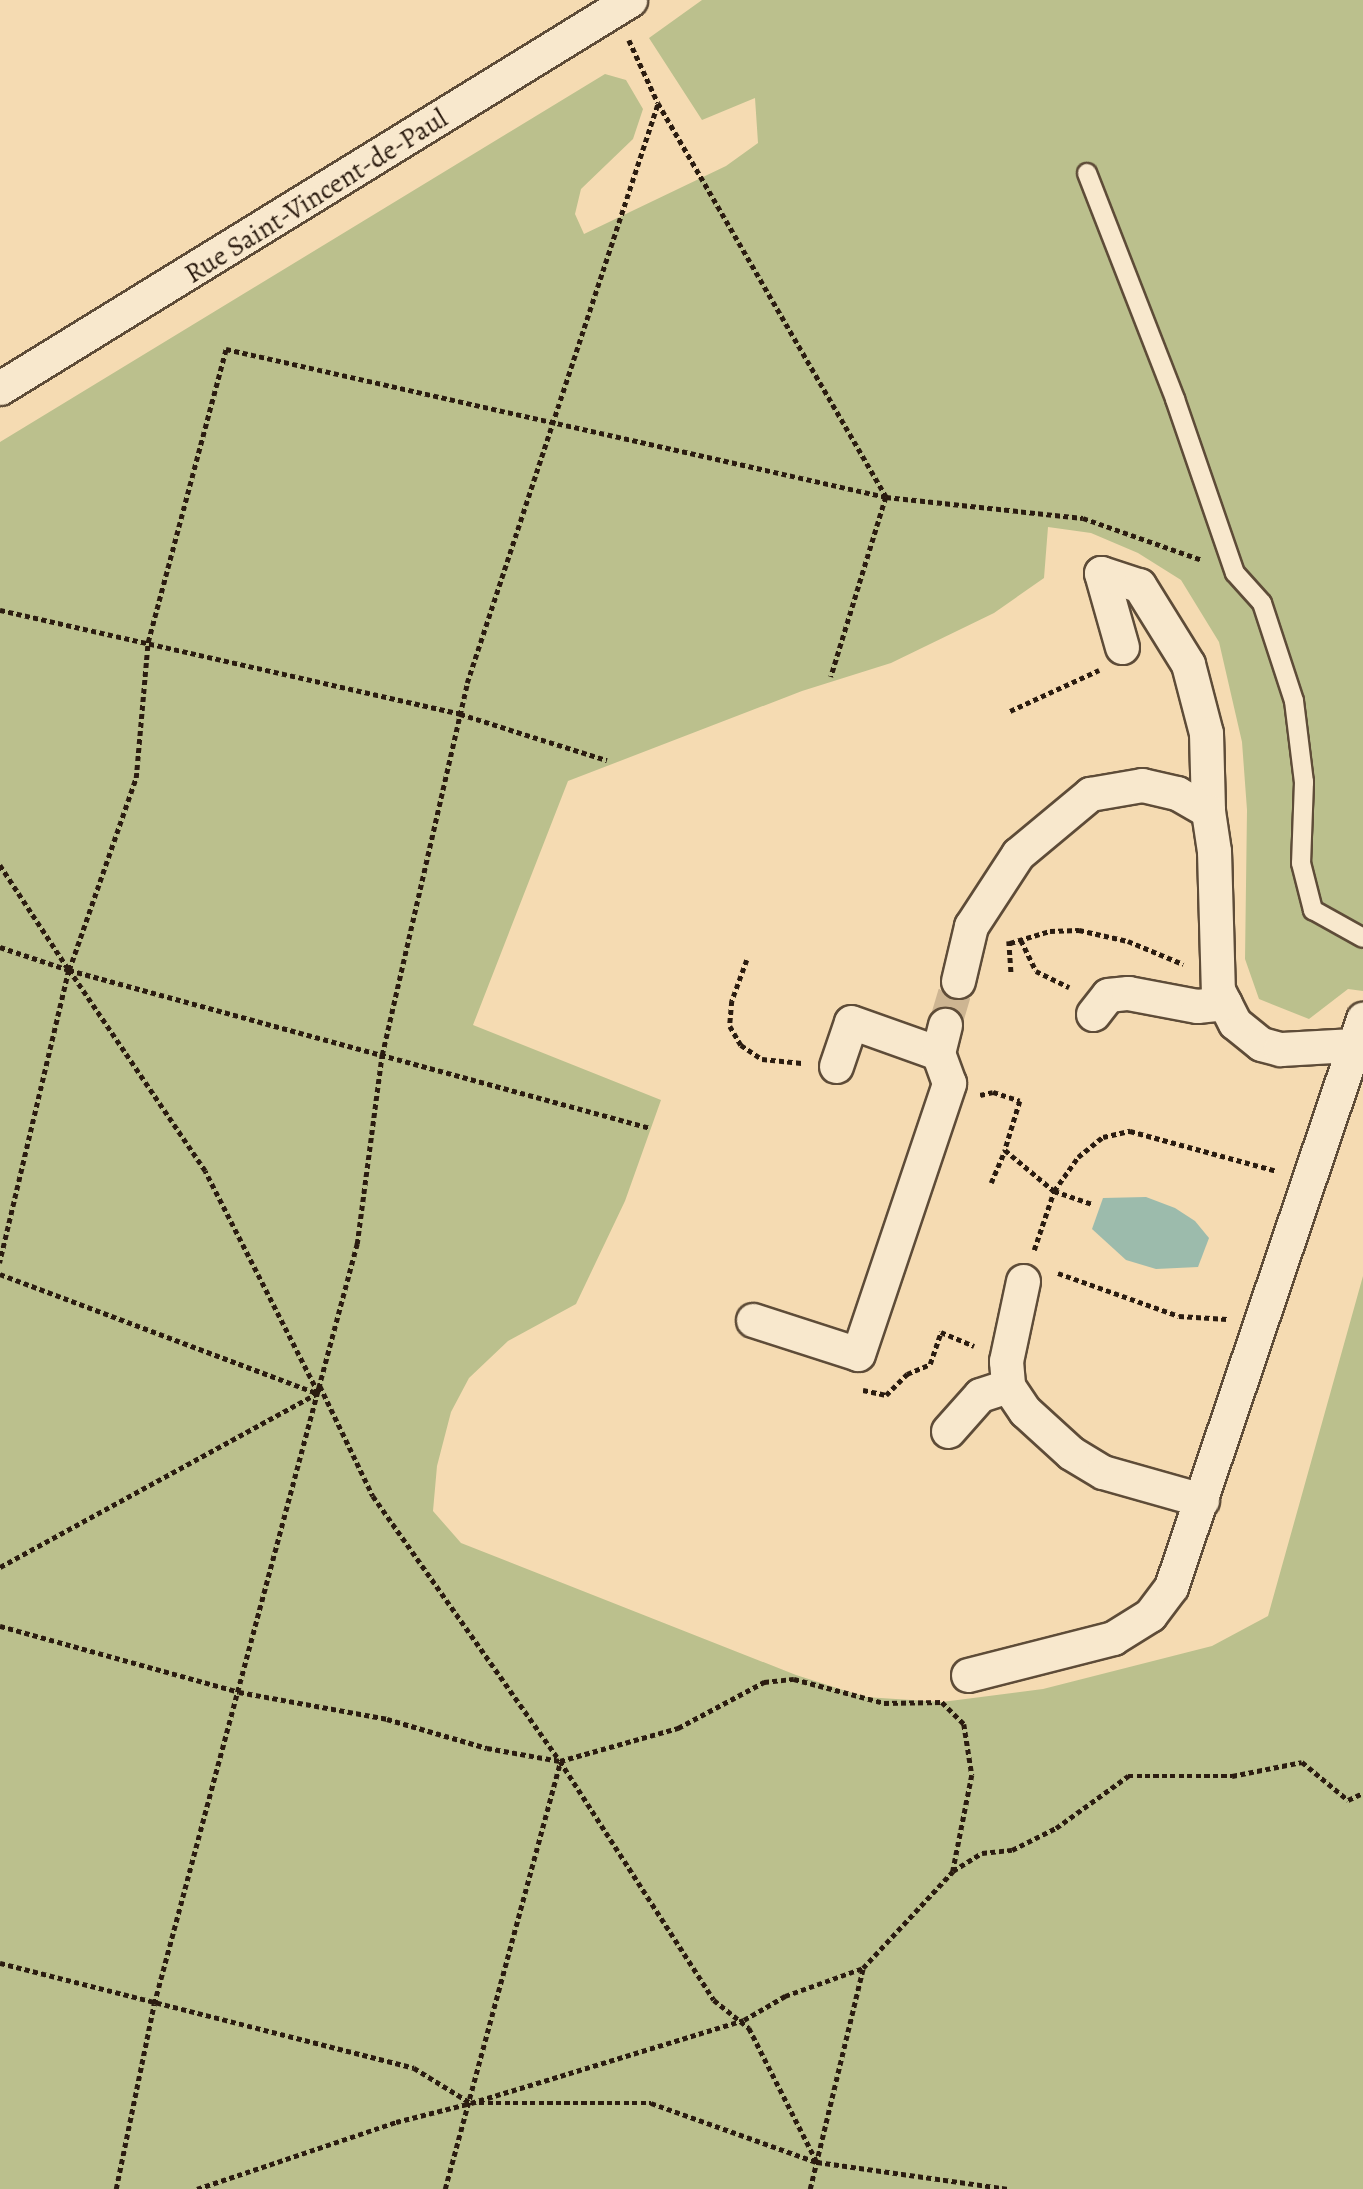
<!DOCTYPE html>
<style>
body{margin:0}
#map{position:relative;width:1363px;height:2189px;overflow:hidden;background:#f5dbb2;font-family:Alegreya,serif}
div>[style]{position:absolute}
.green>*{inset:0;background:#bbc08d}
.water>*{inset:0;background:#9cbbac}
.street-tunnel>*{height:33px;margin-top:-16.5px;transform-origin:0;background:repeating-linear-gradient(90deg,#cdb592 0 33px,transparent 0 50px)}
.path>*{height:4.5px;margin-top:-2.25px;transform-origin:0;background:repeating-linear-gradient(90deg,#2b1c10 0 5px,transparent 0 8.5px)}
.roads{filter:drop-shadow(2px 0 #5e4c38) drop-shadow(-2px 0 #5e4c38) drop-shadow(0 2px #5e4c38) drop-shadow(0 -2px #5e4c38)}
.lane>*{height:18px;margin:-9px;padding:0 9px;transform-origin:9px;border-radius:9px;background:#f8e8cd}
.street>*{height:33px;margin:-16.5px;padding:0 16.5px;transform-origin:16.5px;border-radius:16.5px;background:#f8e8cd}
span{translate:-50% -50%;white-space:nowrap;text-align:center;line-height:1.15;-webkit-text-stroke:7px #f8e8cd;paint-order:stroke}
.street-label{font-size:28px;color:#2b1c10}
</style>
<div id="map">
<div class="green">
<i style="clip-path:polygon(702px 0,1363px 0,1363px 991px,1348px 989px,1309px 1019px,1259px 999px,1245px 959px,1247px 810px,1242px 742px,1219px 642px,1181px 580px,1138px 553px,1091px 533px,1048px 527px,1044px 578px,994px 613px,891px 663px,802px 691px,568px 781px,473px 1025px,661px 1100px,625px 1201px,576px 1304px,508px 1341px,469px 1378px,451px 1412px,437px 1466px,433px 1511px,461px 1543px,796px 1675px,865px 1697px,942px 1702px,1043px 1689px,1212px 1646px,1268px 1616px,1363px 1276px,1363px 2189px,0 2189px,0 442px,605px 74px,626px 80px,643px 109px,633px 139px,581px 189px,575px 214px,584px 234px,726px 166px,758px 143px,755px 98px,702px 120px,649px 38px)"></i>
</div>
<div class="water">
<i style="clip-path:polygon(1146px 1197px,1175px 1208px,1195px 1221px,1209px 1238px,1198px 1267px,1156px 1269px,1126px 1260px,1092px 1229px,1103px 1198px)"></i>
</div>
<div class="street-tunnel">
<i style="left:945px;top:1025px;width:46px;rotate:-73.5deg"></i>
</div>
<div class="path">
<i style="left:629px;top:40px;width:69px;rotate:65.3deg"></i>
<i style="left:658px;top:103px;width:455px;rotate:59.9deg"></i>
<i style="left:886px;top:497px;width:188px;rotate:107deg"></i>
<i style="left:0;top:610px;width:472px;rotate:12.7deg"></i>
<i style="left:460px;top:714px;width:154px;rotate:17.4deg"></i>
<i style="left:1010px;top:711px;width:98px;rotate:-24.7deg"></i>
<i style="left:0;top:865px;width:126px;rotate:56.7deg"></i>
<i style="left:69px;top:970px;width:301px;rotate:103.3deg"></i>
<i style="left:1021px;top:940px;width:34px;rotate:64deg"></i>
<i style="left:1036px;top:971px;width:37px;rotate:26deg"></i>
<i style="left:1009px;top:941px;width:31px;rotate:86deg"></i>
<i style="left:1010px;top:943px;width:42px;rotate:-16.7deg"></i>
<i style="left:1050px;top:931px;width:29px;rotate:-2deg"></i>
<i style="left:1079px;top:930px;width:50px;rotate:12.7deg"></i>
<i style="left:1128px;top:941px;width:60px;rotate:22.7deg"></i>
<i style="left:0;top:947px;width:73px;rotate:18.4deg"></i>
<i style="left:69px;top:970px;width:602px;rotate:15.21deg"></i>
<i style="left:747px;top:960px;width:44px;rotate:110.1deg"></i>
<i style="left:732px;top:1001px;width:25px;rotate:95deg"></i>
<i style="left:730px;top:1026px;width:22px;rotate:60deg"></i>
<i style="left:741px;top:1045px;width:25px;rotate:34deg"></i>
<i style="left:762px;top:1059px;width:40px;rotate:5.7deg"></i>
<i style="left:980px;top:1095px;width:13px;rotate:-13deg"></i>
<i style="left:993px;top:1092px;width:28px;rotate:18deg"></i>
<i style="left:1020px;top:1101px;width:51px;rotate:107deg"></i>
<i style="left:991px;top:1183px;width:36px;rotate:-67deg"></i>
<i style="left:1005px;top:1150px;width:64px;rotate:39.9deg"></i>
<i style="left:1054px;top:1191px;width:40px;rotate:18.9deg"></i>
<i style="left:1034px;top:1250px;width:62px;rotate:-71.3deg"></i>
<i style="left:1054px;top:1191px;width:42px;rotate:-54.8deg"></i>
<i style="left:1078px;top:1157px;width:32px;rotate:-39deg"></i>
<i style="left:1103px;top:1137px;width:28px;rotate:-13deg"></i>
<i style="left:1130px;top:1131px;width:152px;rotate:15.2deg"></i>
<i style="left:1058px;top:1273px;width:128px;rotate:19.6deg"></i>
<i style="left:1179px;top:1316px;width:48px;rotate:3.6deg"></i>
<i style="left:0;top:1274px;width:339px;rotate:20.6deg"></i>
<i style="left:320px;top:1386px;width:122px;rotate:64.3deg"></i>
<i style="left:373px;top:1496px;width:324px;rotate:54.8deg"></i>
<i style="left:560px;top:1761px;width:284px;rotate:57.2deg"></i>
<i style="left:714px;top:2000px;width:45px;rotate:38.7deg"></i>
<i style="left:749px;top:2028px;width:150px;rotate:63.1deg"></i>
<i style="left:863px;top:1390px;width:24px;rotate:12deg"></i>
<i style="left:886px;top:1395px;width:30px;rotate:-45deg"></i>
<i style="left:907px;top:1374px;width:25px;rotate:-23deg"></i>
<i style="left:930px;top:1364px;width:34px;rotate:-71deg"></i>
<i style="left:941px;top:1332px;width:36px;rotate:23deg"></i>
<i style="left:0;top:1567px;width:362px;rotate:-28.7deg"></i>
<i style="left:318px;top:1393px;width:249px;rotate:-117deg"></i>
<i style="left:205px;top:1171px;width:243px;rotate:-124.1deg"></i>
<i style="left:69px;top:970px;width:203px;rotate:-70.8deg"></i>
<i style="left:136px;top:778px;width:137px;rotate:-85deg"></i>
<i style="left:148px;top:642px;width:303px;rotate:-75.1deg"></i>
<i style="left:226px;top:349px;width:676px;rotate:12.64deg"></i>
<i style="left:886px;top:497px;width:198px;rotate:6.1deg"></i>
<i style="left:1083px;top:518px;width:126px;rotate:19.4deg"></i>
<i style="left:0;top:1626px;width:248px;rotate:15.4deg"></i>
<i style="left:239px;top:1692px;width:150px;rotate:10.3deg"></i>
<i style="left:387px;top:1719px;width:104px;rotate:16.2deg"></i>
<i style="left:487px;top:1748px;width:74px;rotate:10.1deg"></i>
<i style="left:560px;top:1761px;width:123px;rotate:-15.6deg"></i>
<i style="left:678px;top:1728px;width:98px;rotate:-28.1deg"></i>
<i style="left:764px;top:1682px;width:30px;rotate:-6deg"></i>
<i style="left:794px;top:1679px;width:93px;rotate:14.9deg"></i>
<i style="left:884px;top:1703px;width:58px;rotate:-1deg"></i>
<i style="left:942px;top:1702px;width:31px;rotate:45deg"></i>
<i style="left:964px;top:1724px;width:52px;rotate:81.1deg"></i>
<i style="left:972px;top:1775px;width:98px;rotate:101.2deg"></i>
<i style="left:0;top:1963px;width:427px;rotate:14.2deg"></i>
<i style="left:414px;top:2068px;width:67px;rotate:31.6deg"></i>
<i style="left:471px;top:2103px;width:285px;rotate:-16.9deg"></i>
<i style="left:744px;top:2020px;width:48px;rotate:-30.3deg"></i>
<i style="left:785px;top:1996px;width:83px;rotate:-19.7deg"></i>
<i style="left:863px;top:1968px;width:132px;rotate:-47.1deg"></i>
<i style="left:953px;top:1871px;width:34px;rotate:-32deg"></i>
<i style="left:982px;top:1853px;width:30px;rotate:-6deg"></i>
<i style="left:1012px;top:1850px;width:49px;rotate:-26.6deg"></i>
<i style="left:1056px;top:1828px;width:89px;rotate:-35.8deg"></i>
<i style="left:1128px;top:1776px;width:104px"></i>
<i style="left:1232px;top:1776px;width:71px;rotate:-11.3deg"></i>
<i style="left:1302px;top:1762px;width:60px;rotate:39.6deg"></i>
<i style="left:1348px;top:1800px;width:17px;rotate:-25deg"></i>
<i style="left:116px;top:2189px;width:189px;rotate:-78.4deg"></i>
<i style="left:154px;top:2004px;width:787px;rotate:-75.05deg"></i>
<i style="left:357px;top:1244px;width:191px;rotate:-82.5deg"></i>
<i style="left:382px;top:1055px;width:382px;rotate:-77.1deg"></i>
<i style="left:467px;top:683px;width:611px;rotate:-71.77deg"></i>
<i style="left:197px;top:2189px;width:210px;rotate:-18.6deg"></i>
<i style="left:396px;top:2122px;width:77px;rotate:-14.2deg"></i>
<i style="left:471px;top:2103px;width:180px"></i>
<i style="left:651px;top:2103px;width:176px;rotate:19.6deg"></i>
<i style="left:817px;top:2162px;width:195px;rotate:8deg"></i>
<i style="left:445px;top:2189px;width:442px;rotate:-74.9deg"></i>
<i style="left:810px;top:2189px;width:226px;rotate:-76.5deg"></i>
</div>
<div class="roads">
<div class="lane">
<i style="left:1087px;top:173px;width:243px;rotate:68.7deg"></i>
<i style="left:1175px;top:399px;width:184px;rotate:71deg"></i>
<i style="left:1235px;top:573px;width:40px;rotate:48deg"></i>
<i style="left:1262px;top:603px;width:103px;rotate:71.9deg"></i>
<i style="left:1294px;top:701px;width:82px;rotate:83deg"></i>
<i style="left:1304px;top:782px;width:81px;rotate:92.1deg"></i>
<i style="left:1301px;top:863px;width:49px;rotate:75.7deg"></i>
<i style="left:1313px;top:910px;width:57px;rotate:29.2deg"></i>
</div>
<div class="street">
<i style="left:0;top:388px;width:740px;rotate:-31.63deg"></i>
<i style="left:1122px;top:647px;width:77px;rotate:-105.8deg"></i>
<i style="left:1101px;top:573px;width:40px;rotate:18deg"></i>
<i style="left:1139px;top:585px;width:93px;rotate:58.2deg"></i>
<i style="left:1188px;top:664px;width:71px;rotate:75.4deg"></i>
<i style="left:1206px;top:733px;width:78px;rotate:88.5deg"></i>
<i style="left:958px;top:981px;width:57px;rotate:-76.7deg"></i>
<i style="left:971px;top:926px;width:86px;rotate:-56.9deg"></i>
<i style="left:1018px;top:854px;width:94px;rotate:-39.8deg"></i>
<i style="left:1090px;top:794px;width:53px;rotate:-9.8deg"></i>
<i style="left:1142px;top:785px;width:36px;rotate:13deg"></i>
<i style="left:1177px;top:793px;width:36px;rotate:30deg"></i>
<i style="left:1208px;top:811px;width:40px;rotate:81.5deg"></i>
<i style="left:1214px;top:851px;width:139px;rotate:88.4deg"></i>
<i style="left:1218px;top:990px;width:37px;rotate:63deg"></i>
<i style="left:1235px;top:1023px;width:33px;rotate:39deg"></i>
<i style="left:1261px;top:1044px;width:20px;rotate:15deg"></i>
<i style="left:1280px;top:1049px;width:71px;rotate:-3.2deg"></i>
<i style="left:1093px;top:1014px;width:24px;rotate:-52deg"></i>
<i style="left:1108px;top:995px;width:20px;rotate:-6deg"></i>
<i style="left:1128px;top:993px;width:70px;rotate:10.7deg"></i>
<i style="left:1197px;top:1006px;width:28px;rotate:-6deg"></i>
<i style="left:836px;top:1066px;width:46px;rotate:-71.2deg"></i>
<i style="left:851px;top:1022px;width:92px;rotate:19.6deg"></i>
<i style="left:1023px;top:1281px;width:82px;rotate:102deg"></i>
<i style="left:1006px;top:1361px;width:25px;rotate:85deg"></i>
<i style="left:1008px;top:1386px;width:30px;rotate:56deg"></i>
<i style="left:1025px;top:1411px;width:62px;rotate:42.4deg"></i>
<i style="left:1071px;top:1453px;width:37px;rotate:31deg"></i>
<i style="left:1103px;top:1472px;width:103px;rotate:15.8deg"></i>
<i style="left:753px;top:1320px;width:110px;rotate:17.9deg"></i>
<i style="left:858px;top:1354px;width:286px;rotate:-71.4deg"></i>
<i style="left:949px;top:1083px;width:32px;rotate:-110deg"></i>
<i style="left:938px;top:1053px;width:29px;rotate:-76deg"></i>
<i style="left:948px;top:1431px;width:48px;rotate:-48.4deg"></i>
<i style="left:980px;top:1395px;width:29px;rotate:-18deg"></i>
<i style="left:968px;top:1675px;width:150px;rotate:-14.3deg"></i>
<i style="left:1113px;top:1638px;width:44px;rotate:-31.9deg"></i>
<i style="left:1150px;top:1615px;width:35px;rotate:-53deg"></i>
<i style="left:1171px;top:1587px;width:600px;rotate:-71.32deg"></i>
</div>
</div>
<div class="street-label">
<span style="left:316px;top:196px;rotate:-32deg">Rue Saint-Vincent-de-Paul</span>
</div>
</div>
